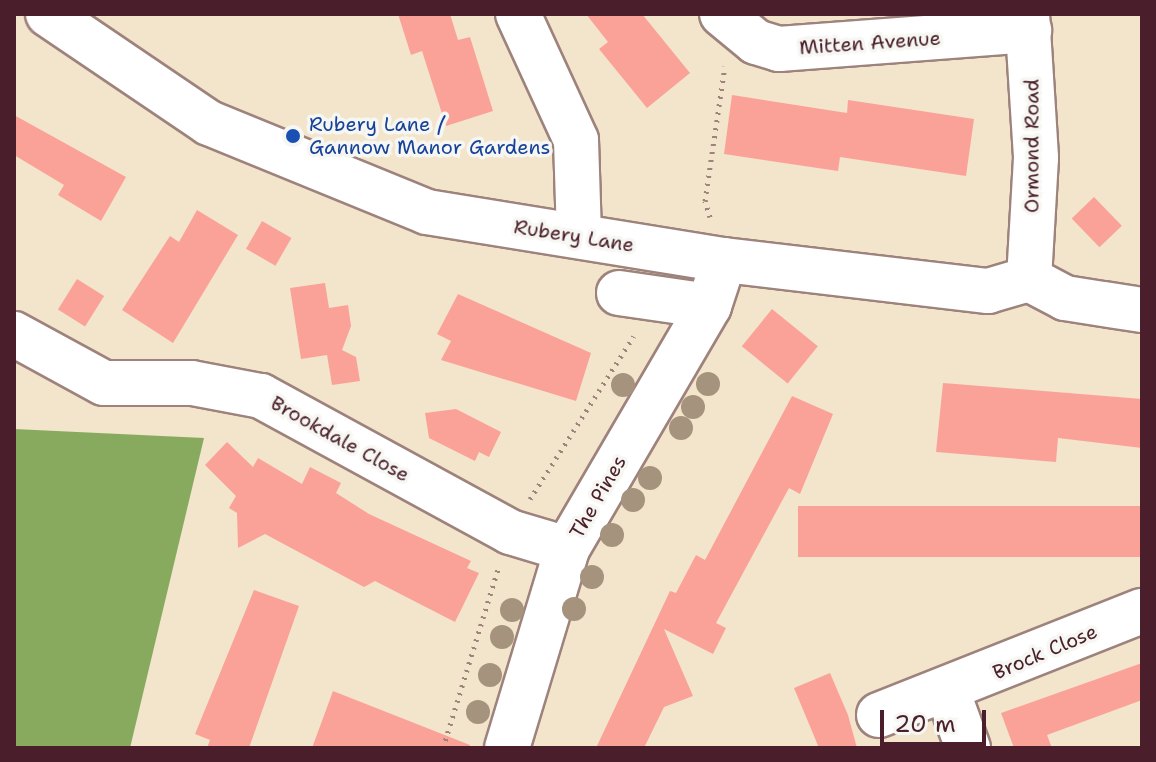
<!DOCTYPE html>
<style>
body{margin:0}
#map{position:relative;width:1156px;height:762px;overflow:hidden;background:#f3e4cc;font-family:"Shantell Sans",sans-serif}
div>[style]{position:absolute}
.forest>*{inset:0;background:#87aa5e}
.building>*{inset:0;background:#fba298;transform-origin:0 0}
.path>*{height:5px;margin-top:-2.5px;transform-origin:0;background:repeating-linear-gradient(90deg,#9e827c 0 2px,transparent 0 8px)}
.roads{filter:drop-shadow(2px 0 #9e827c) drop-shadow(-2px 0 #9e827c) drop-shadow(0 2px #9e827c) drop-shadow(0 -2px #9e827c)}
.minor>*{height:44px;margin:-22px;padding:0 22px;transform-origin:22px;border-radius:22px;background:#fff}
.trees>*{width:24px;height:24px;margin:-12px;border-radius:50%;background:#a6937e}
.dots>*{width:22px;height:22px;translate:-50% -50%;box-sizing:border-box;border:4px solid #f6f6f2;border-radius:50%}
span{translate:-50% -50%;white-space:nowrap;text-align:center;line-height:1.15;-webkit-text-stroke:7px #f6f6f2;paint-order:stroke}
.street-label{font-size:20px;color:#4a1f2b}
.transit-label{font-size:20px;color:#164399}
.left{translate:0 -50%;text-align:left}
.frame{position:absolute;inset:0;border:16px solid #4a1f2b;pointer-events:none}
.scale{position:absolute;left:880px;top:710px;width:106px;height:36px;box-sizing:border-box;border:4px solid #4a1f2b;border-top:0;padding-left:10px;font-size:24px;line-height:28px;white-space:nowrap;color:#4a1f2b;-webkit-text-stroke:6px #f6f6f2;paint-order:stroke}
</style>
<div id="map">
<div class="forest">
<i style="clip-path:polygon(14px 429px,204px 438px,130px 748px,14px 748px)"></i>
</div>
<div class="building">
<i style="clip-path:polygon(398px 14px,450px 14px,458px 40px,470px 37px,493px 111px,446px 126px,422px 51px,411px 55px)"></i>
<i style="clip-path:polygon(586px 14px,642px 14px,690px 73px,647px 108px,599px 49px,608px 42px)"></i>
<i style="clip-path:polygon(732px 95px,847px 113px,848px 100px,974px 119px,966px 176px,840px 157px,838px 171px,724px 154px)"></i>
<i style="clip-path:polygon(14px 115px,126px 177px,101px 221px,58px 195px,64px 185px,14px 155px)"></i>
<i style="left:1094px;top:197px;width:40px;height:31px;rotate:46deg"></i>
<i style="clip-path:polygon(197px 210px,238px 235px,173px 343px,122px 310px,170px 236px,179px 242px)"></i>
<i style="left:262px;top:221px;width:34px;height:32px;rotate:30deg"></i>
<i style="left:77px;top:279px;width:32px;height:36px;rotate:32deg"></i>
<i style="clip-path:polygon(325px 283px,329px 308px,348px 305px,351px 326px,342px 350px,356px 357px,360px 381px,332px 385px,327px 355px,301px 359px,290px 288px)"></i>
<i style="clip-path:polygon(458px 294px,591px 353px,576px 401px,441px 360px,451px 341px,437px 334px)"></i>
<i style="left:772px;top:309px;width:59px;height:48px;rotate:39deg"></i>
<i style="clip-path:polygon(943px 383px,1142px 399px,1142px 448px,1058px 438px,1056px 462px,936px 452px)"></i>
<i style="clip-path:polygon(792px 396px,833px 414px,800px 494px,789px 488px,716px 623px,726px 628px,713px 654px,664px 629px,693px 696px,664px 707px,644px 748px,596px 748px,670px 591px,676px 593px,696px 555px,705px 560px)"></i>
<i style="clip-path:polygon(456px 409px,501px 432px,489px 457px,479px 452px,475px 461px,429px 438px,425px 413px)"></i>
<i style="clip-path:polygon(227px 442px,253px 467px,258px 458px,302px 484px,310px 467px,341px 483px,336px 493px,369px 514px,471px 561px,467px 568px,479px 573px,455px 622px,375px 581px,364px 587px,265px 534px,238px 548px,237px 513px,229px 508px,236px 496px,205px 465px)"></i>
<i style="left:1142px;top:506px;width:51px;height:344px;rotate:90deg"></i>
<i style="clip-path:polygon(254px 590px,299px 606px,249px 748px,207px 748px,210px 740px,195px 734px)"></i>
<i style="clip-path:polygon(1142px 663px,1142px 700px,1047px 735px,1052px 748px,1014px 748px,1001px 713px)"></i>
<i style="clip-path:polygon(830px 673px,848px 715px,857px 748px,819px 748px,794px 688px)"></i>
<i style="clip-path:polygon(333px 691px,470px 745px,469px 748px,312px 748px)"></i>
</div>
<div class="path">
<i style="left:710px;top:217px;width:17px;rotate:-107deg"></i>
<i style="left:705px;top:201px;width:136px;rotate:-81.6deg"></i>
<i style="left:530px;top:499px;width:193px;rotate:-57.5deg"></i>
<i style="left:443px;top:748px;width:187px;rotate:-72.9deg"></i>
</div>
<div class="roads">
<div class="minor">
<i style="left:48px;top:14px;width:194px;rotate:34.1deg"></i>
<i style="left:209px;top:123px;width:235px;rotate:22.2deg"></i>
<i style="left:427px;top:212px;width:301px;rotate:9.2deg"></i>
<i style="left:724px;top:260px;width:266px;rotate:6.7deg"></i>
<i style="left:988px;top:291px;width:43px;rotate:-16.3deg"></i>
<i style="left:1029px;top:279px;width:41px;rotate:27.8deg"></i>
<i style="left:1065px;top:298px;width:78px;rotate:8.9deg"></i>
<i style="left:518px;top:14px;width:139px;rotate:65.3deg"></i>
<i style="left:576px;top:140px;width:96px;rotate:88.2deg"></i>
<i style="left:722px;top:14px;width:44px;rotate:39.5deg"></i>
<i style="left:756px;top:42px;width:24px;rotate:17deg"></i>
<i style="left:779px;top:49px;width:251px;rotate:-4.3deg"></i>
<i style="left:1027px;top:14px;width:144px;rotate:86.4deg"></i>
<i style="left:1036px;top:158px;width:121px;rotate:93.3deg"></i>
<i style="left:619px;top:293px;width:91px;rotate:8.2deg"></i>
<i style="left:14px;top:334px;width:102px;rotate:28.6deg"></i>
<i style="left:104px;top:383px;width:88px"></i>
<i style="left:192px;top:383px;width:70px;rotate:10.7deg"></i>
<i style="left:261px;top:396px;width:284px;rotate:28.6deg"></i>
<i style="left:510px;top:532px;width:59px;rotate:16.6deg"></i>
<i style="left:948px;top:693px;width:59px;rotate:70deg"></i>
<i style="left:879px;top:715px;width:283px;rotate:-21.6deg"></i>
<i style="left:507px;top:748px;width:208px;rotate:-73.2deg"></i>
<i style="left:567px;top:549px;width:281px;rotate:-59.7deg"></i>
<i style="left:709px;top:306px;width:48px;rotate:-71.9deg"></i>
</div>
</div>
<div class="trees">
<i style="left:708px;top:384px"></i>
<i style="left:623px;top:385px"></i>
<i style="left:693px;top:407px"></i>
<i style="left:681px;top:428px"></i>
<i style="left:650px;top:478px"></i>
<i style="left:633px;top:500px"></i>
<i style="left:612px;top:535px"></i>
<i style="left:592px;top:577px"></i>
<i style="left:574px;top:609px"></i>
<i style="left:512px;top:610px"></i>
<i style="left:502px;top:637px"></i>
<i style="left:490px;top:675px"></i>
<i style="left:478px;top:712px"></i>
</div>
<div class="dots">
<i style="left:293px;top:136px;background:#1a4fb4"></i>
</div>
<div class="street-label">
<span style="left:870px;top:43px;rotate:-4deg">Mitten Avenue</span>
<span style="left:1032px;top:146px;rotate:-90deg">Ormond Road</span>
<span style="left:574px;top:236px;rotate:9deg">Rubery Lane</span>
<span style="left:340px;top:439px;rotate:29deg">Brookdale Close</span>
<span style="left:598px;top:497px;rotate:-60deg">The Pines</span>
<span style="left:1045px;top:652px;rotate:-23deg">Brock Close</span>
</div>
<div class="transit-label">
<span class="left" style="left:309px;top:136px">Rubery Lane /<br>Gannow Manor Gardens</span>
</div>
<div class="frame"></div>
<div class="scale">20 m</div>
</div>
